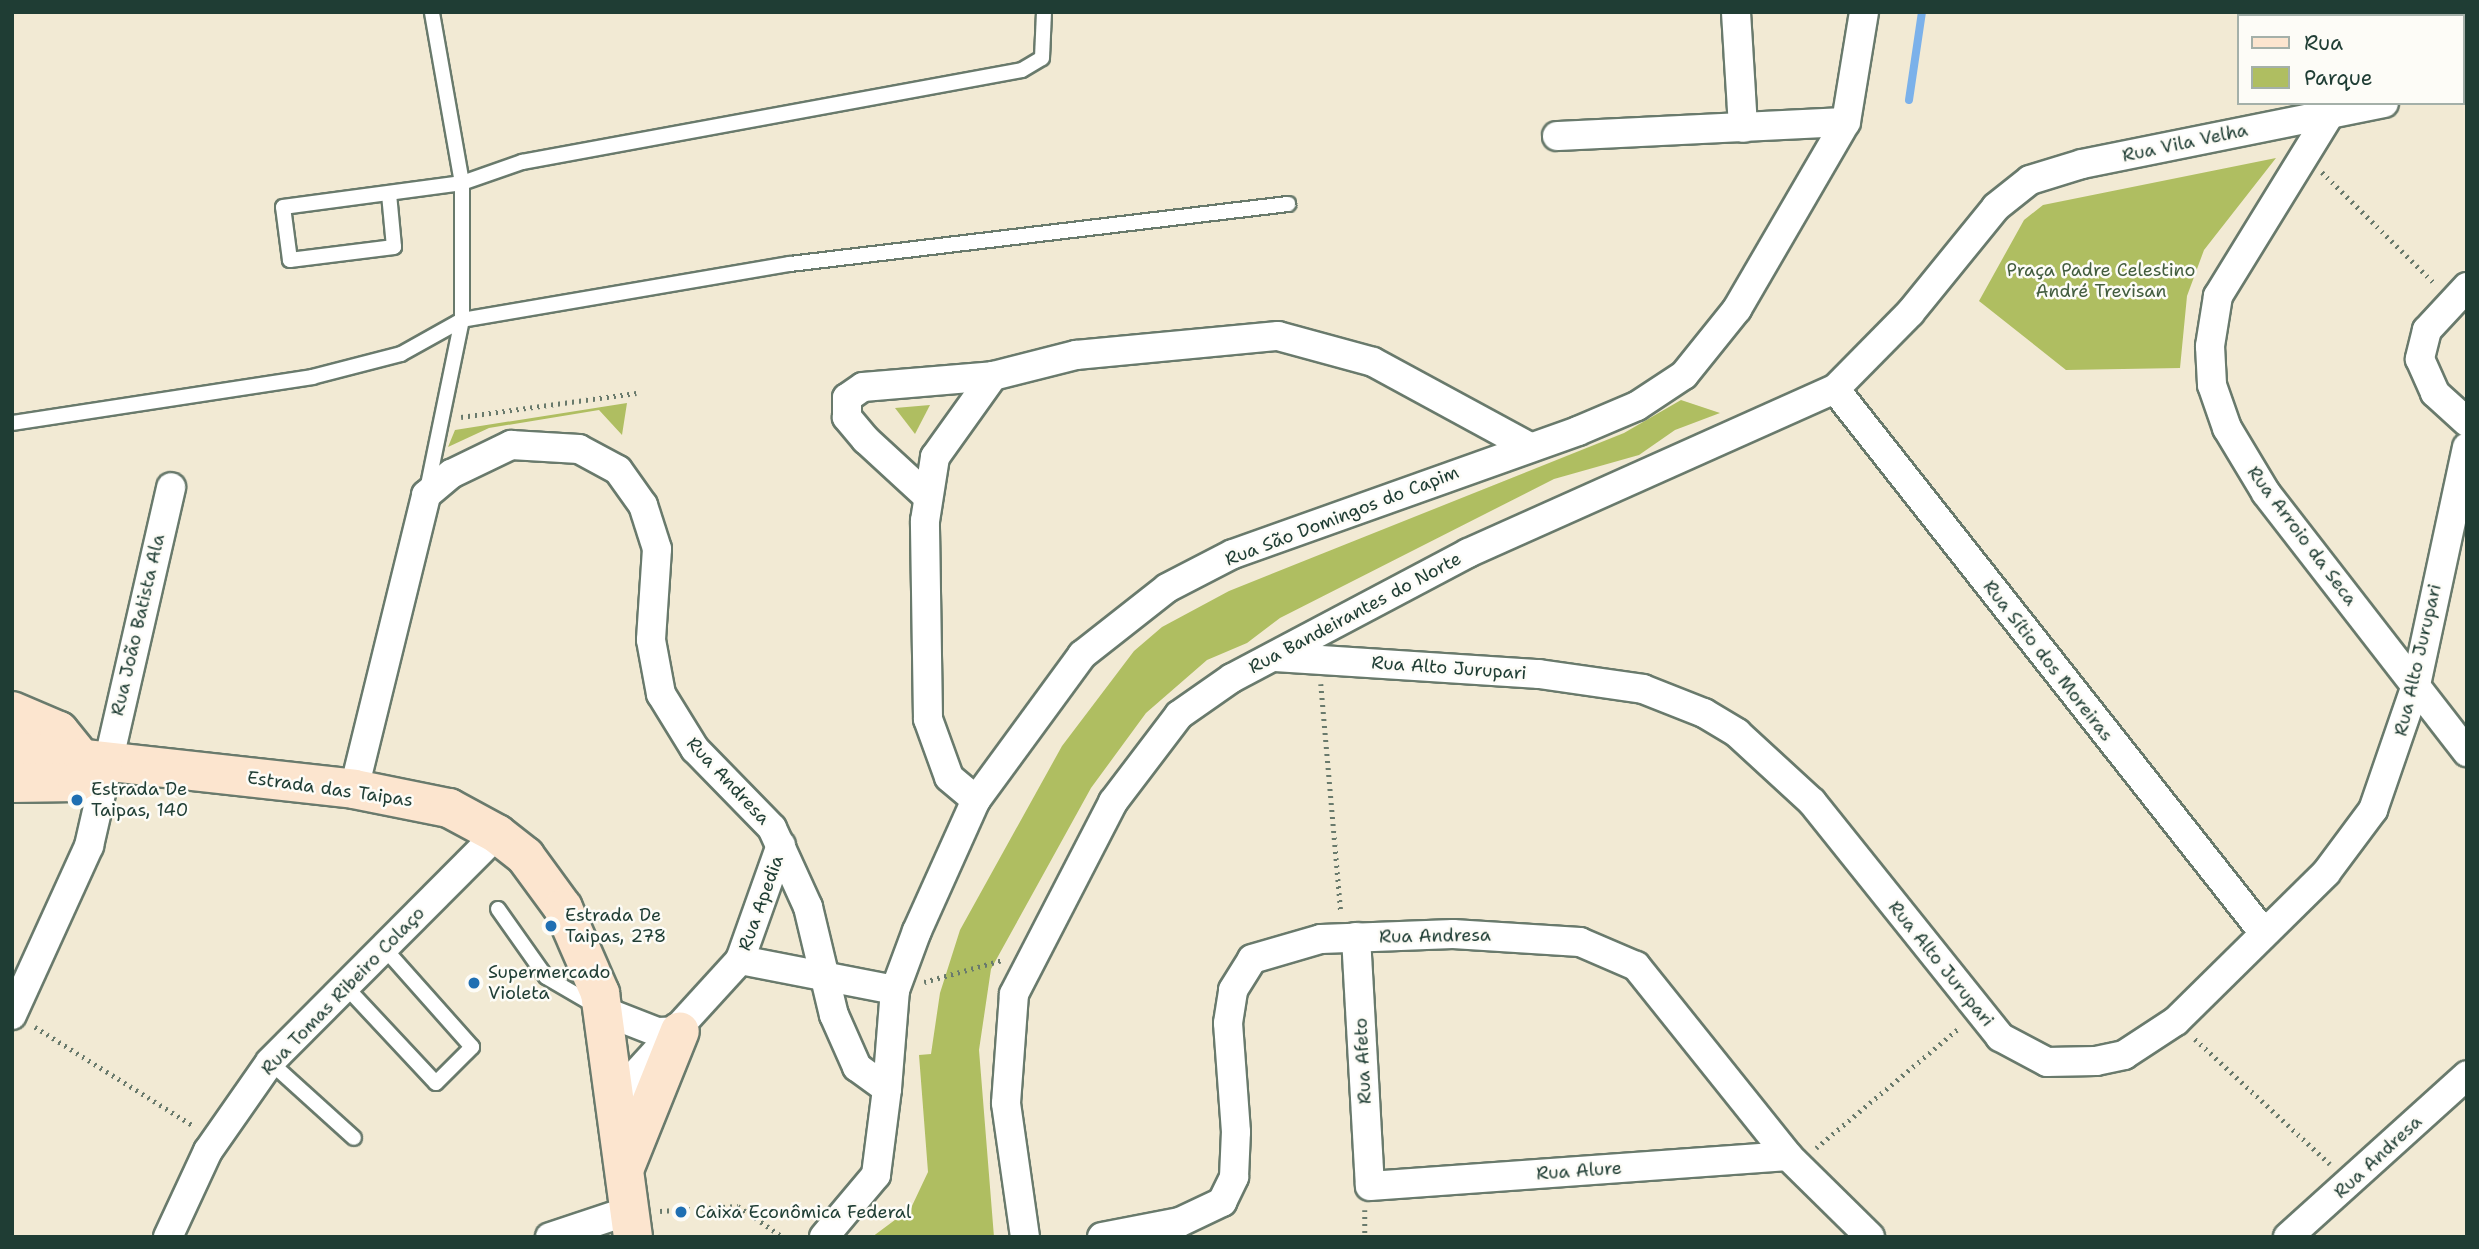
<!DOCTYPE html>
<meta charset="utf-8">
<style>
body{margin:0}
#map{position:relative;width:2479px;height:1249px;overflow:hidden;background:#f2ead4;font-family:"Shantell Sans",sans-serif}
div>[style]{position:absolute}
.green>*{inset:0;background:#afbe61}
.stream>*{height:8px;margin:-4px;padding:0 4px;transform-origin:4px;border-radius:4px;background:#7bb1ea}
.path>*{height:4.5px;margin-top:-2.25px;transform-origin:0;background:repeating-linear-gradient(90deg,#697a6c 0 2px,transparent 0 7px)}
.roads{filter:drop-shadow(2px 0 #697a6c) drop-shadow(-2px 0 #697a6c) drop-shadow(0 2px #697a6c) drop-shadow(0 -2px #697a6c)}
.service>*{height:14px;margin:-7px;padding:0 7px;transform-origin:7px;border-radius:7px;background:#fff}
.minor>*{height:28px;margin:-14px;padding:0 14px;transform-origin:14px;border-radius:14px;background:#fff}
.secondary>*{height:38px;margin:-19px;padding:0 19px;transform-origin:19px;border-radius:19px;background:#fce5cf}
.dots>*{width:19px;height:19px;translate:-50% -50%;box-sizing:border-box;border:4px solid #fdfcf7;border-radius:50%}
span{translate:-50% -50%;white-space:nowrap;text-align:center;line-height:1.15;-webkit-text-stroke:5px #fdfcf7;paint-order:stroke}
.street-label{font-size:18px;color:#1f3d34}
.park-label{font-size:18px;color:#435d3f}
.poi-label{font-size:18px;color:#1f3d34}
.left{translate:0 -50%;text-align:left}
.frame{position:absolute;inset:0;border:14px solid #1f3d34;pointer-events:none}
.legend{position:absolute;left:2237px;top:14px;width:228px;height:91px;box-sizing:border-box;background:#fdfcf7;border:2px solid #a4b0a9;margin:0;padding:9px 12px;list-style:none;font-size:21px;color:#1f3d34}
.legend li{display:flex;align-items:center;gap:14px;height:35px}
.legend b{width:35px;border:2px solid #a4b0a9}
</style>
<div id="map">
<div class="green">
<i style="clip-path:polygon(2276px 158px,2204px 250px,2187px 296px,2180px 368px,2066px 370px,1979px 301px,2024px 220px,2043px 205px)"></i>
<i style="clip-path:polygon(1681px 400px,1720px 413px,1675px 430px,1639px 455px,1554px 479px,1280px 618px,1247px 643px,1207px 660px,1146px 713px,1091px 788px,991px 969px,979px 1050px,994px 1237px,872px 1237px,911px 1208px,928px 1172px,919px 1055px,931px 1054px,940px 993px,960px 930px,1062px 746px,1134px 651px,1162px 627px,1229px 591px,1624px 433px)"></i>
<i style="clip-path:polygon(627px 403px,622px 435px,599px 410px,489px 428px,448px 447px,455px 430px)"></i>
<i style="clip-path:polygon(930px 405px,915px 434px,895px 408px)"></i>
</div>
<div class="stream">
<i style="left:1909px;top:100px;width:89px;rotate:-81.6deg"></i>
</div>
<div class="path">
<i style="left:2322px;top:172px;width:159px;rotate:44.7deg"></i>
<i style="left:461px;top:417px;width:177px;rotate:-7.8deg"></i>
<i style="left:1321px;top:684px;width:229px;rotate:85deg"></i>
<i style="left:924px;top:982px;width:82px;rotate:-15.6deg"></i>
<i style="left:35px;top:1027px;width:187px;rotate:31.9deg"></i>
<i style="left:2195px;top:1039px;width:184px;rotate:42.8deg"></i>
<i style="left:1816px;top:1148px;width:188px;rotate:-40deg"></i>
<i style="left:1365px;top:1210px;width:27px;rotate:90deg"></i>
<i style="left:660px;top:1211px;width:78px;rotate:-3.7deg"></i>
<i style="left:738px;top:1206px;width:55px;rotate:34.6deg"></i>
</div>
<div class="roads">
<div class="service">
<i style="left:389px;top:194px;width:53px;rotate:84.6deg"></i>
<i style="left:394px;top:247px;width:105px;rotate:172.9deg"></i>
<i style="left:290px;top:260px;width:53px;rotate:-97.5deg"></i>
<i style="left:283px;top:207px;width:181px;rotate:-7.6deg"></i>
<i style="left:462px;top:183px;width:64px;rotate:-19.3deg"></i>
<i style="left:522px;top:162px;width:508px;rotate:-10.43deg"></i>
<i style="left:1022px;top:70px;width:23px;rotate:-31deg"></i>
<i style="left:1042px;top:58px;width:46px;rotate:-87.5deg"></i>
<i style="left:12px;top:423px;width:304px;rotate:-8.7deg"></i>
<i style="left:312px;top:377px;width:92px;rotate:-14.5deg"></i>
<i style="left:401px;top:354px;width:70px;rotate:-29.1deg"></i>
<i style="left:462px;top:320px;width:137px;rotate:-90deg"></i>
<i style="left:462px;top:183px;width:174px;rotate:-100deg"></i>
<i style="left:427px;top:490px;width:174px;rotate:-78.4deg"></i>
<i style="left:462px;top:320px;width:333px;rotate:-9.7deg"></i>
<i style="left:790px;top:264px;width:502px;rotate:-6.87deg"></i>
<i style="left:498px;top:909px;width:83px;rotate:54.8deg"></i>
<i style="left:546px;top:977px;width:58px;rotate:30.1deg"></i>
<i style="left:347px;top:988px;width:130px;rotate:46.9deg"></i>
<i style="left:436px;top:1083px;width:51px;rotate:-45deg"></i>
<i style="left:472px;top:1047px;width:131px;rotate:-131.6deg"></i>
<i style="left:270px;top:1062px;width:113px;rotate:42.1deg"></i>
</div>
<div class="minor">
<i style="left:1736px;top:12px;width:116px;rotate:86.5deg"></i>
<i style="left:2463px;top:87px;width:4px"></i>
<i style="left:2330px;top:114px;width:214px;rotate:121.6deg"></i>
<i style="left:2218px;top:296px;width:51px;rotate:99.1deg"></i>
<i style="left:2210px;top:346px;width:39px;rotate:87deg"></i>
<i style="left:2212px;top:385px;width:46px;rotate:70.8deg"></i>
<i style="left:2227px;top:428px;width:76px;rotate:59deg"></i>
<i style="left:2266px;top:493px;width:328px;rotate:52.2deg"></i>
<i style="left:1557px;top:136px;width:289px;rotate:-2.8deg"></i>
<i style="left:2467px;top:287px;width:59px;rotate:132.9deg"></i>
<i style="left:2427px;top:330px;width:30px;rotate:104deg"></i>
<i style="left:2420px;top:359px;width:37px;rotate:66deg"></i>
<i style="left:2435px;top:393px;width:43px;rotate:42.2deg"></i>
<i style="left:1835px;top:389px;width:691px;rotate:51.75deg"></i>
<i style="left:927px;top:496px;width:83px;rotate:-137.4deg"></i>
<i style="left:866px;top:440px;width:30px;rotate:-130deg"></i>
<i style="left:847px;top:417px;width:19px;rotate:-90deg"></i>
<i style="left:847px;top:398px;width:19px;rotate:-35deg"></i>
<i style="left:863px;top:387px;width:130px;rotate:-4.8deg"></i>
<i style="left:1275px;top:657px;width:265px;rotate:3.7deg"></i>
<i style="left:1539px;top:674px;width:105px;rotate:8.2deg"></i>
<i style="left:1643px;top:689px;width:66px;rotate:21.5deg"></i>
<i style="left:1704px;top:713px;width:39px;rotate:31deg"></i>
<i style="left:1737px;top:733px;width:102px;rotate:42.6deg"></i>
<i style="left:1812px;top:802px;width:301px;rotate:51.3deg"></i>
<i style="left:2000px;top:1037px;width:53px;rotate:28deg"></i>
<i style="left:2047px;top:1062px;width:49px;rotate:-1.2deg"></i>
<i style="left:2096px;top:1061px;width:29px;rotate:-12deg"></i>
<i style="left:2124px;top:1055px;width:62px;rotate:-33.2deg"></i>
<i style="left:2176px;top:1021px;width:211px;rotate:-44.6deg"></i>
<i style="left:2326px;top:873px;width:79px;rotate:-53.3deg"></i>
<i style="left:2373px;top:810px;width:132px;rotate:-71deg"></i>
<i style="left:2416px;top:685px;width:243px;rotate:-77.9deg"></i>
<i style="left:354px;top:789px;width:303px;rotate:-76.2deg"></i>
<i style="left:426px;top:495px;width:33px;rotate:-40deg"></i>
<i style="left:451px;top:474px;width:67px;rotate:-25.8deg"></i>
<i style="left:511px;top:445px;width:68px;rotate:3.4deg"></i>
<i style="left:579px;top:449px;width:44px;rotate:28.3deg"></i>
<i style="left:618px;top:470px;width:43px;rotate:54.5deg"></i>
<i style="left:643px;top:505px;width:46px;rotate:72.3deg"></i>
<i style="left:657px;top:549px;width:91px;rotate:93.8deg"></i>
<i style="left:651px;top:640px;width:55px;rotate:79.5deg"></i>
<i style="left:661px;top:694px;width:65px;rotate:58.3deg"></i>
<i style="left:695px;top:749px;width:110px;rotate:45.7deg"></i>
<i style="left:772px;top:828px;width:87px;rotate:65.5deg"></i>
<i style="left:808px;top:907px;width:111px;rotate:76.5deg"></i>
<i style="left:834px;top:1015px;width:57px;rotate:66.1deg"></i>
<i style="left:857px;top:1067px;width:37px;rotate:36deg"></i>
<i style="left:887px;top:1089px;width:87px;rotate:97.3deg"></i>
<i style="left:876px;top:1175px;width:81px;rotate:130deg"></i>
<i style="left:976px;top:800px;width:35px;rotate:-140deg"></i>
<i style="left:949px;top:777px;width:62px;rotate:-109.9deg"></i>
<i style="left:928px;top:719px;width:198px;rotate:-90.9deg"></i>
<i style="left:925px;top:521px;width:65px;rotate:-81.1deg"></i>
<i style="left:935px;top:457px;width:100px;rotate:-54.4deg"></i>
<i style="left:993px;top:376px;width:86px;rotate:-14.2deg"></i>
<i style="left:1076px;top:355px;width:203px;rotate:-5.4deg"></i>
<i style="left:1278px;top:336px;width:98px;rotate:15.3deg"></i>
<i style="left:1373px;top:362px;width:176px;rotate:28.5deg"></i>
<i style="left:1356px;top:937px;width:249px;rotate:86.8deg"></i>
<i style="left:1370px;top:1186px;width:419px;rotate:-4.1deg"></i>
<i style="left:740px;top:960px;width:158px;rotate:11deg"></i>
<i style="left:606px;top:1012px;width:55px;rotate:21.4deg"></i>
<i style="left:657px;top:1032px;width:23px;rotate:-2deg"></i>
<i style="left:12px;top:1015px;width:186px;rotate:-65.5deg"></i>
<i style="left:89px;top:846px;width:368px;rotate:-77.1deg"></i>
<i style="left:887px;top:1089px;width:99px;rotate:-85.4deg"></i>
<i style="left:895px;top:990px;width:63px;rotate:-69.6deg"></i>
<i style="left:917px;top:931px;width:144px;rotate:-65.8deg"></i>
<i style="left:976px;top:800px;width:180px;rotate:-53.8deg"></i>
<i style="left:1082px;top:655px;width:108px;rotate:-38.2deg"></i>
<i style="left:1167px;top:588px;width:74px;rotate:-27.3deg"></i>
<i style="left:1233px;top:554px;width:366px;rotate:-19.6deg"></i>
<i style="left:1578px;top:431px;width:64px;rotate:-23deg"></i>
<i style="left:1637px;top:406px;width:56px;rotate:-33.4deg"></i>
<i style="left:1684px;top:375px;width:85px;rotate:-51.2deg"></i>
<i style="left:1737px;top:309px;width:216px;rotate:-59.8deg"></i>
<i style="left:1846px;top:122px;width:111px;rotate:-80.7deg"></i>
<i style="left:615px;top:1097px;width:185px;rotate:-47.6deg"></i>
<i style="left:740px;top:960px;width:122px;rotate:-70.4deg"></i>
<i style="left:168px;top:1237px;width:95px;rotate:-65.1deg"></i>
<i style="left:208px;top:1151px;width:108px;rotate:-55.1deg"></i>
<i style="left:270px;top:1062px;width:322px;rotate:-45.1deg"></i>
<i style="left:550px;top:1237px;width:82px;rotate:-18.4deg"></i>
<i style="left:1025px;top:1237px;width:135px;rotate:-98.1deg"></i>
<i style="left:1006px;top:1103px;width:109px;rotate:-85.8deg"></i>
<i style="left:1014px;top:994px;width:216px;rotate:-62.7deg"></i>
<i style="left:1113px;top:802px;width:109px;rotate:-52.8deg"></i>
<i style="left:1179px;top:715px;width:65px;rotate:-34.9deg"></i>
<i style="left:1232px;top:678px;width:267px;rotate:-27.9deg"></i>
<i style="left:1468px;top:553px;width:402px;rotate:-24.1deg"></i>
<i style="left:1835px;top:389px;width:107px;rotate:-45.4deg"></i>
<i style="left:1910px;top:313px;width:136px;rotate:-50.9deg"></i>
<i style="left:1996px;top:207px;width:43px;rotate:-38.5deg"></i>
<i style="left:2030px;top:180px;width:54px;rotate:-17.1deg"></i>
<i style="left:2082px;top:164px;width:308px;rotate:-11.4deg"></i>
<i style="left:1102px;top:1237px;width:79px;rotate:-10.9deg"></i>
<i style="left:1180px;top:1222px;width:47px;rotate:-25.5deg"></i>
<i style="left:1222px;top:1202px;width:28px;rotate:-64deg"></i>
<i style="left:1234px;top:1177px;width:45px;rotate:-87.5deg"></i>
<i style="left:1236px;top:1132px;width:109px;rotate:-94.2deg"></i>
<i style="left:1228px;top:1023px;width:33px;rotate:-81deg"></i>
<i style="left:1233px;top:990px;width:36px;rotate:-58deg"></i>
<i style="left:1252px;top:959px;width:72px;rotate:-16.2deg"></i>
<i style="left:1321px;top:939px;width:132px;rotate:-2.2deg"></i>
<i style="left:1453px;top:934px;width:127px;rotate:3.6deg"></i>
<i style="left:1580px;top:942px;width:61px;rotate:23.2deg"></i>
<i style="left:1636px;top:966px;width:243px;rotate:51.3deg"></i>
<i style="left:1788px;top:1156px;width:115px;rotate:44.6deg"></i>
<i style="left:2288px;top:1237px;width:241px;rotate:-42.1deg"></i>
</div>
<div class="secondary">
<i style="left:12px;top:711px;width:51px;rotate:23.1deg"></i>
<i style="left:59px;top:731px;width:36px;rotate:51deg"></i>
<i style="left:12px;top:751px;width:344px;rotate:6.3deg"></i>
<i style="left:354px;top:789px;width:97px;rotate:11.3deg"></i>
<i style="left:449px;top:808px;width:55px;rotate:28.4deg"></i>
<i style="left:497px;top:834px;width:36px;rotate:38deg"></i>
<i style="left:525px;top:856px;width:64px;rotate:53.8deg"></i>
<i style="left:563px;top:908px;width:93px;rotate:66.5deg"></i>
<i style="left:600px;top:993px;width:246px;rotate:82.3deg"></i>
<i style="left:12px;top:783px;width:65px;rotate:-0.9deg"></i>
<i style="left:77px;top:782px;width:31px;rotate:-33deg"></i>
<i style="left:626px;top:1165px;width:144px;rotate:-68.1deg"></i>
</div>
</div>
<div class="dots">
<i style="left:77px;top:800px;background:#1f6fb2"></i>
<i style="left:551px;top:926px;background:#1f6fb2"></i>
<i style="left:474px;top:983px;background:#1f6fb2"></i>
<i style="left:681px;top:1212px;background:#1f6fb2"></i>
</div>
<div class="street-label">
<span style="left:2185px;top:143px;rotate:-12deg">Rua Vila Velha</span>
<span style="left:1342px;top:516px;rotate:-21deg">Rua São Domingos do Capim</span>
<span style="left:2302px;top:536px;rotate:53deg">Rua Arroio da Seca</span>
<span style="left:1355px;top:613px;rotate:-28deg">Rua Bandeirantes do Norte</span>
<span style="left:138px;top:625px;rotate:-77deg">Rua João Batista Ala</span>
<span style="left:2418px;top:660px;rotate:-77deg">Rua Alto Jurupari</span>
<span style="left:2048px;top:661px;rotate:52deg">Rua Sítio dos Moreiras</span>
<span style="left:1449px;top:668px;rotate:4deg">Rua Alto Jurupari</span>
<span style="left:728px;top:781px;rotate:47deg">Rua Andresa</span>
<span style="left:330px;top:789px;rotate:8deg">Estrada das Taipas</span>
<span style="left:761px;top:903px;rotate:-70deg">Rua Apedia</span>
<span style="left:1435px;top:936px;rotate:-1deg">Rua Andresa</span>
<span style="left:1941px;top:964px;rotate:51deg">Rua Alto Jurupari</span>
<span style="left:343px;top:991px;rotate:-46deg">Rua Tomas Ribeiro Colaço</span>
<span style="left:1363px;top:1061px;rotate:-93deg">Rua Afeto</span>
<span style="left:2378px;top:1157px;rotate:-43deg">Rua Andresa</span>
<span style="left:1579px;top:1171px;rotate:-4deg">Rua Alure</span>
</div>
<div class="park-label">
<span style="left:2101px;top:281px">Praça Padre Celestino<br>André Trevisan</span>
</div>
<div class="poi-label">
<span class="left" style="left:91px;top:800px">Estrada De<br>Taipas, 140</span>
<span class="left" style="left:565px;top:926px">Estrada De<br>Taipas, 278</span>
<span class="left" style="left:488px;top:983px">Supermercado<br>Violeta</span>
<span class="left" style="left:695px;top:1212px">Caixa Econômica Federal</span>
</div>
<div class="frame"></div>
<ul class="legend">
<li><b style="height:9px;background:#fce5cf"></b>Rua</li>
<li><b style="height:19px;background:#afbe61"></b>Parque</li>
</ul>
</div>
